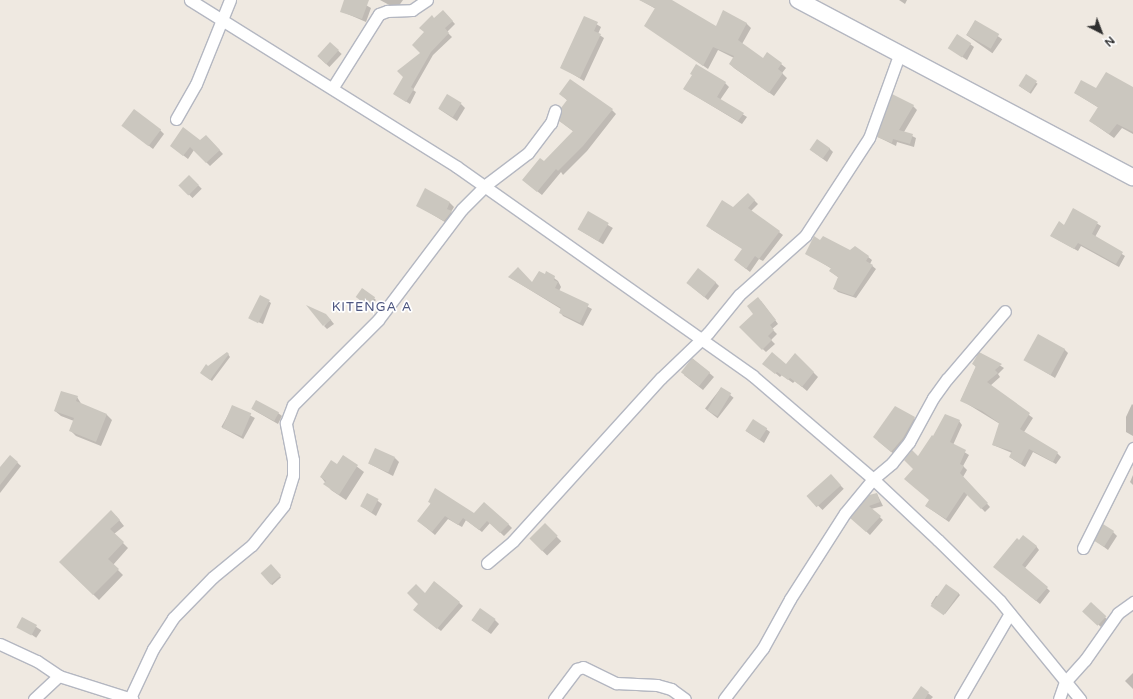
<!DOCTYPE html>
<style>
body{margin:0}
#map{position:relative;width:1133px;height:699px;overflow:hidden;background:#efe9e1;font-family:"Varela Round",sans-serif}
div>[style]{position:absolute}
.shadow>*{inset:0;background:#0003;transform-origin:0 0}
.building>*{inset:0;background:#cbc7bf;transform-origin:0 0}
.roads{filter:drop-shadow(1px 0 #b4b7c1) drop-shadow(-1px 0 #b4b7c1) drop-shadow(0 1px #b4b7c1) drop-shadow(0 -1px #b4b7c1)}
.street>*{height:11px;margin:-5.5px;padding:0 5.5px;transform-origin:5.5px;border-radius:5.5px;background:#fff}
.secondary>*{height:16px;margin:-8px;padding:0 8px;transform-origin:8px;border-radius:8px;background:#fff}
span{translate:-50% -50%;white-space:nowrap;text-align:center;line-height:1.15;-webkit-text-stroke:3.5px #fff;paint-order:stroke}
.quarter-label{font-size:13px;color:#4d5680;letter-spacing:1px}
.north{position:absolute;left:1081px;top:12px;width:40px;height:40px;-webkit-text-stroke:3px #fff;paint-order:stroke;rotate:138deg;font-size:11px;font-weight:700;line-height:16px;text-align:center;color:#2e2e2e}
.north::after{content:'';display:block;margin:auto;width:14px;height:18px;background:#2e2e2e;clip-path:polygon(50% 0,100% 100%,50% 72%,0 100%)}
</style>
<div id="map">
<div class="shadow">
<i style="clip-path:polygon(346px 0,357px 0,371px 8px,366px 22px,343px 12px)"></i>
<i style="clip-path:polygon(380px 0,403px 0,398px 7px,393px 7px)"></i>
<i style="clip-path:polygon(640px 0,670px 0,716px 27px,746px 23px,751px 28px,742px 44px,763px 60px,767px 54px,781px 64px,786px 68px,782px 73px,787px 78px,774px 96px,734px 68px,730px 64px,734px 58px,718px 50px,708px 69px,646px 26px,656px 9px)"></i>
<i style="clip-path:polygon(899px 0,907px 0,905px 4px)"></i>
<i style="clip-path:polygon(443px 11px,455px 24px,447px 32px,452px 37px,433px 55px,413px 90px,416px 92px,410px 104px,394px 94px,421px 53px,425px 32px)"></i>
<i style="clip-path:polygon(585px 17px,601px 27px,598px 34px,604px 38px,584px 81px,561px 67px)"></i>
<i style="left:976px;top:21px;width:32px;height:17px;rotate:35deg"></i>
<i style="left:330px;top:43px;width:16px;height:18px;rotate:43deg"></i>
<i style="clip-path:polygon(970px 44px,974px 47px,967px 60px,949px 48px)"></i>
<i style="left:1026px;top:76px;width:14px;height:12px;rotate:34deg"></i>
<i style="clip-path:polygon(725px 83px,729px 87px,720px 100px,747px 117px,742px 124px,684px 89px)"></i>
<i style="clip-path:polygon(1133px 88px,1133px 134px,1122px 128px,1114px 138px,1090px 121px,1099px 108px,1075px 93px)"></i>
<i style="clip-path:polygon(561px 94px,612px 110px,616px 114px,587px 151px,563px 175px,561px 172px,542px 195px,528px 184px,574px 132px,560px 121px,568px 101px)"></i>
<i style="clip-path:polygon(461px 104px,465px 108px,457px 121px,439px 109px)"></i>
<i style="clip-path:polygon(913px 106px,917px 110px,904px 132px,916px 138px,914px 147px,897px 142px,896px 146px,878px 137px)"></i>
<i style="clip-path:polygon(127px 129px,160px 130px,164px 134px,153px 149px)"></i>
<i style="clip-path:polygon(206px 136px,223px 154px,210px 166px,194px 150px,188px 159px,171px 146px,201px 141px)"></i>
<i style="clip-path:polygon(829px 148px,833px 152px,827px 162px,811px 150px)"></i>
<i style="left:189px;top:176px;width:18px;height:13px;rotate:45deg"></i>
<i style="clip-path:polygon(748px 194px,758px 204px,751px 211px,783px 235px,763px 261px,759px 259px,750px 272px,735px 260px,743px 249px,711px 229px)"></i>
<i style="clip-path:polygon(450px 203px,454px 207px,451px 212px,455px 216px,448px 224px,417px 205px)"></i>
<i style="clip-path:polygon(1074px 209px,1101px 226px,1095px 237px,1125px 256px,1119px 267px,1081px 246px,1078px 251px,1051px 236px,1064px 226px)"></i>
<i style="left:588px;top:213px;width:29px;height:19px;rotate:31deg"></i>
<i style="clip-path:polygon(821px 241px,850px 251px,855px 247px,872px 260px,870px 264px,876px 269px,856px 298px,838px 292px,835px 289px,839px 278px,830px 271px,832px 269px,806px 253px)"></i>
<i style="clip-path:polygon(547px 273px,558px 281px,561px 287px,559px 291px,592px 309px,583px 326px,563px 316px,560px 312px,561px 309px,509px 277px,532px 283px)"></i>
<i style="clip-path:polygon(715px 282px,719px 286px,708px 300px,692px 287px)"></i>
<i style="clip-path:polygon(363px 289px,376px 300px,370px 307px,359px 299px)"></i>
<i style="clip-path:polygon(261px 296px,271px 303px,263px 324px,251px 319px)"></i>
<i style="clip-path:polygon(761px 301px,778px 324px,772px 329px,777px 334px,771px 340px,775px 344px,766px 352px,740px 327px,754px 314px)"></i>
<i style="clip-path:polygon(330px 319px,334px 324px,327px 329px,324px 326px)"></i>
<i style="clip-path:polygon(1064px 349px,1068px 353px,1055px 378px,1026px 360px)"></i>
<i style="clip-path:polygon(227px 353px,230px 357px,212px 381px,203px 374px)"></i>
<i style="clip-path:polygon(980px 353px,1004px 368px,998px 374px,1000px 377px,990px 386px,1033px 418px,1024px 432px,1057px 453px,1061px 457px,1056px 464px,1033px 452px,1025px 467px,1014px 460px,1010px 457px,1012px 453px,993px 445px,1000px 424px,961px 400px,976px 367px,973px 364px)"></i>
<i style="clip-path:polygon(795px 354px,818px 377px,807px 391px,795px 381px,793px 383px,782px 375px,780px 377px,768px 367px,786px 365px)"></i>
<i style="clip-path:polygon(693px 359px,714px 377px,703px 390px,684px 375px)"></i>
<i style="left:721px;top:388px;width:16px;height:26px;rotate:38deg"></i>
<i style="clip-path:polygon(77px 397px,82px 405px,107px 415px,112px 420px,101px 446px,76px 436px,70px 430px,74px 421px,61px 416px,55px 411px)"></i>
<i style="clip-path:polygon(1132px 404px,1133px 405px,1133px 436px,1126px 432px,1126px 417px)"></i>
<i style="left:233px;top:406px;width:25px;height:24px;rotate:29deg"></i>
<i style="clip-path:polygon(252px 409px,278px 413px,282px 416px,278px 424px)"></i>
<i style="clip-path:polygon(914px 418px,918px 422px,895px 455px,878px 441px)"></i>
<i style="clip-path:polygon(959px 421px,962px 425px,953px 445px,969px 455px,963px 466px,967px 470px,963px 477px,990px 507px,985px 512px,968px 494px,949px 522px,926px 506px,930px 501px,914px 469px,934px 437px)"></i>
<i style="clip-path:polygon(766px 429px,770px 432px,764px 443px,746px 431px)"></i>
<i style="clip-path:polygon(10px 456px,21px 466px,0 493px,0 468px)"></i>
<i style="clip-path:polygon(343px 456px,364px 472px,346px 500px,331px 490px,321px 477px,337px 465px)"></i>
<i style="clip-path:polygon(395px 458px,399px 462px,393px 476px,370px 464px)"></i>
<i style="clip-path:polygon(1133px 475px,1133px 485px,1130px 482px)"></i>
<i style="left:831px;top:476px;width:18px;height:30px;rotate:45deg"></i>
<i style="clip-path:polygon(368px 494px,382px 504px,376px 516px,361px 506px)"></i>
<i style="clip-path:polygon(877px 494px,883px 506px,871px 509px,883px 520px,870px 535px,855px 521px)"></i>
<i style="clip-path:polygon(429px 502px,508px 524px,512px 528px,504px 536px,490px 523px,482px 532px,466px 520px,462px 527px,448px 519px,435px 535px,422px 524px,431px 504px)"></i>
<i style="clip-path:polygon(116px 516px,124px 526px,114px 534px,128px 548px,113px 565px,123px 575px,99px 600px,60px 562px)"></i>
<i style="left:545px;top:525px;width:23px;height:20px;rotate:45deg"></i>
<i style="clip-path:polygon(1113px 532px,1117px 536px,1108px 550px,1096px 541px)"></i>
<i style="clip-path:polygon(1036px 546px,1039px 550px,1025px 568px,1050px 591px,1040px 604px,998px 570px)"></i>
<i style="left:271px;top:566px;width:15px;height:12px;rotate:48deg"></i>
<i style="clip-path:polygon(435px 583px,463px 606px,441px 631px,418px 613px,425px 594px)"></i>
<i style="clip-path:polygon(958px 593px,960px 595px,945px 614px,931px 604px,936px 596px)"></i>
<i style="clip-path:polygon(1090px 603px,1109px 621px,1102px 628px,1086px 613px)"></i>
<i style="left:23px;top:618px;width:22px;height:9px;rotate:34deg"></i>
<i style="clip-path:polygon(472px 620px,495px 620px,499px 624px,491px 634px)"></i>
<i style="clip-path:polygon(1133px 673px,1133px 689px,1125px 681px)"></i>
<i style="clip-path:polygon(921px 688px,933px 697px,931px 699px,913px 699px)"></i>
</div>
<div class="building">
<i style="clip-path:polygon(344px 0,369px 0,362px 19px,340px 12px)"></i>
<i style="clip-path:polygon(639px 0,672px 0,716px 26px,723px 10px,747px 23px,738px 40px,763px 58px,767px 52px,782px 63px,778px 69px,783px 73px,769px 93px,729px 64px,734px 56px,713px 47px,703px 66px,644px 26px,655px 8px)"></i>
<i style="clip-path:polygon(443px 10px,453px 21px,445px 28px,449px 33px,431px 52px,411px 87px,414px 89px,406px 102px,393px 94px,403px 77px,397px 71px,420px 53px,412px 45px,424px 32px,419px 28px,432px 15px,434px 18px)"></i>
<i style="clip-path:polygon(584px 16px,598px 22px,594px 31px,601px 34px,580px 78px,560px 68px)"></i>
<i style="left:975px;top:20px;width:28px;height:17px;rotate:30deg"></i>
<i style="left:957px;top:34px;width:17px;height:17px;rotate:33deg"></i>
<i style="left:330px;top:42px;width:12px;height:19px;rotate:42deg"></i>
<i style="clip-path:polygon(696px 64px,726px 82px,717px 97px,744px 113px,738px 121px,683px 89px,692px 75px,690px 74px)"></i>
<i style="clip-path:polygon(1106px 72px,1133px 87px,1133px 132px,1117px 124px,1109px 134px,1089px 121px,1098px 107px,1074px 93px,1081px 80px,1096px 88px)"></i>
<i style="left:1026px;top:74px;width:13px;height:14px;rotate:32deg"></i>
<i style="clip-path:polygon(570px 79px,613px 109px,583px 146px,558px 171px,556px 169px,537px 192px,522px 180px,540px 158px,544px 161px,573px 131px,559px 121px,561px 108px,567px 100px,559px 94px)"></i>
<i style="left:447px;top:94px;width:17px;height:17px;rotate:31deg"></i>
<i style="clip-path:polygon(892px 94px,914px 105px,899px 130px,913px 134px,910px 144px,893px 139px,892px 143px,877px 137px)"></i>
<i style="left:134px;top:109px;width:34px;height:21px;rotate:37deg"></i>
<i style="clip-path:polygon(183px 127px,200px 140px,206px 135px,220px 150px,206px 163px,190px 147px,183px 156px,170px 146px)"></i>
<i style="left:817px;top:139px;width:16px;height:13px;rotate:35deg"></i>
<i style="left:189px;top:175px;width:14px;height:15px;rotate:45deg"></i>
<i style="clip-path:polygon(425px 188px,450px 202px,447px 209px,452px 211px,444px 221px,416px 206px)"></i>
<i style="clip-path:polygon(748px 193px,755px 200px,748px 208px,780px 231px,759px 259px,755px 256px,746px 269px,734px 260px,742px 249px,706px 226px,722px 200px,733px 207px)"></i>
<i style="clip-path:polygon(1073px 208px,1098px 222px,1092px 234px,1123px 252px,1116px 264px,1078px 243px,1074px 249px,1050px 236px,1059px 221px,1064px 225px)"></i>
<i style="left:588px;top:211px;width:24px;height:21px;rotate:30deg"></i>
<i style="clip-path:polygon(814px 236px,820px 240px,823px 236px,850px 250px,855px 246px,869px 256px,866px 261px,873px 265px,853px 296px,833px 289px,838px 277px,829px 271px,831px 268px,805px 254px)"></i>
<i style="clip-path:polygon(518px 267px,532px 282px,539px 271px,545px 274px,546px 271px,555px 276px,554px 280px,558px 282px,555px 288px,589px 304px,580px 323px,559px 313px,561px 308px,508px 277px)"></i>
<i style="left:698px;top:268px;width:23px;height:19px;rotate:38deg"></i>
<i style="left:362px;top:288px;width:16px;height:11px;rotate:35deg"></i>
<i style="left:260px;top:295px;width:11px;height:26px;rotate:27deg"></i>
<i style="clip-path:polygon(758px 297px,776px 320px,770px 325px,774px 330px,768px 336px,772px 340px,762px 350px,739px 327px,753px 314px,747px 306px)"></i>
<i style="clip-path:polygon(306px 305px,326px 314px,331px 320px,323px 326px)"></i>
<i style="left:1038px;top:334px;width:31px;height:30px;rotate:29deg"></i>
<i style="clip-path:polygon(227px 352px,229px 354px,210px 380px,200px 373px,206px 364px,208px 366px)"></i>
<i style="clip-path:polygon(772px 352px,786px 364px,795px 353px,814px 372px,802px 387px,790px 378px,788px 380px,777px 372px,775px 374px,762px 364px)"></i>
<i style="clip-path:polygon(979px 352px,1002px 364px,995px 370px,998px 373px,987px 382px,1030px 413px,1020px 429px,1058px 452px,1053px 462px,1029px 449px,1021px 464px,1009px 457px,1012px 451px,992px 445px,999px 423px,982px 411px,960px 401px,976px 366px,972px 364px)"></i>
<i style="left:692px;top:358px;width:23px;height:18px;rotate:38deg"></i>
<i style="left:721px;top:387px;width:12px;height:27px;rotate:31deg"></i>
<i style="clip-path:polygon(61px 391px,78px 396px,76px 401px,107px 414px,96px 442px,69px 431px,74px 418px,54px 411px)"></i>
<i style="left:256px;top:400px;width:26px;height:10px;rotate:28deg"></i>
<i style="left:232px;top:405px;width:21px;height:25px;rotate:23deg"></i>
<i style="clip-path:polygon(895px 406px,915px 417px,903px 438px,891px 452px,873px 437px)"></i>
<i style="clip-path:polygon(945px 414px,960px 420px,950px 442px,966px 450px,960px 464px,964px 466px,960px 473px,988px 503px,981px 509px,964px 492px,946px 519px,925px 506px,929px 500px,904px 479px,913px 469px,904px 460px,912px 450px,918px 456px,932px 435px,933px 436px)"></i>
<i style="left:753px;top:419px;width:17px;height:14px;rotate:33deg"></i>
<i style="left:375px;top:448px;width:22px;height:17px;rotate:24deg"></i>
<i style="clip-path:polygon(10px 455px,18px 462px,0 485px,0 467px)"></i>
<i style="clip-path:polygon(343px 455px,358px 465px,339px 495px,323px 484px,326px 481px,320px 477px,331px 460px,337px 464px)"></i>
<i style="left:831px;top:474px;width:15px;height:33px;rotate:48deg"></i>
<i style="clip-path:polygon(435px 488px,474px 513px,484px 502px,509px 524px,500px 533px,487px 521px,479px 530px,463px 518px,458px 525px,445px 516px,432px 532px,417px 521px,431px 503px,428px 502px)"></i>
<i style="left:367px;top:493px;width:13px;height:15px;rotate:27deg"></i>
<i style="clip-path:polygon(877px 493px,880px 502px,869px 506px,881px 516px,866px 532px,850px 518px,869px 495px)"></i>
<i style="clip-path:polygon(111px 510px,120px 520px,110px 529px,124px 542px,108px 559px,119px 569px,93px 595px,59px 562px)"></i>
<i style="left:545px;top:523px;width:18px;height:22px;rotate:45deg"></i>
<i style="left:1103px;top:524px;width:13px;height:19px;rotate:32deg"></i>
<i style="clip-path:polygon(1023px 535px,1037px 546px,1022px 565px,1048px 587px,1036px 601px,993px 567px,1017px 538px,1019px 540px)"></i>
<i style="left:271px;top:564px;width:15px;height:14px;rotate:48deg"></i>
<i style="clip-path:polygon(434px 581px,460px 602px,437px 629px,413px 610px,418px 604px,407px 593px,416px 584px,425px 593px)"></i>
<i style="left:946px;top:584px;width:16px;height:27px;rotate:35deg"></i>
<i style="left:1091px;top:602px;width:21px;height:13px;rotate:43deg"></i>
<i style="left:480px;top:608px;width:19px;height:15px;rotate:35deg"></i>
<i style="left:22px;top:617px;width:17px;height:12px;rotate:28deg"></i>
<i style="clip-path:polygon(921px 686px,929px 692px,925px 699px,912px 699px)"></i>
</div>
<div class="roads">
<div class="street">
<i style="left:190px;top:0;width:315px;rotate:32deg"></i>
<i style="left:457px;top:167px;width:362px;rotate:35.2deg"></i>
<i style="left:753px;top:376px;width:158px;rotate:40.6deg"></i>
<i style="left:873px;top:479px;width:89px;rotate:43.2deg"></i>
<i style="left:938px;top:540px;width:87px;rotate:44.5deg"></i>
<i style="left:1000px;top:601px;width:127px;rotate:50.8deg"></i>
<i style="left:333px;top:87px;width:86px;rotate:-57.8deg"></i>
<i style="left:379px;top:14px;width:9px;rotate:-21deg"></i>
<i style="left:387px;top:11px;width:25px;rotate:-2deg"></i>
<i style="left:412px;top:10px;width:18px;rotate:-34deg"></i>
<i style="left:176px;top:119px;width:40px;rotate:-60.3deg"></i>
<i style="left:196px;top:84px;width:91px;rotate:-68deg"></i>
<i style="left:1083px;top:548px;width:112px;rotate:-63.4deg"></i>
<i style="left:487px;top:563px;width:34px;rotate:-40deg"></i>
<i style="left:513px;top:541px;width:220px;rotate:-47.8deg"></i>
<i style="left:661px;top:378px;width:65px;rotate:-43.8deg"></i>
<i style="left:708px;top:333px;width:49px;rotate:-50.8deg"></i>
<i style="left:739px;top:295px;width:89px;rotate:-41.8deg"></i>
<i style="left:805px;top:236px;width:117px;rotate:-56.9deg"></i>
<i style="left:869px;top:138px;width:88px;rotate:-70.1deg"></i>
<i style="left:0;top:644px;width:41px;rotate:24.7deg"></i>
<i style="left:37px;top:661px;width:27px;rotate:34deg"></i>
<i style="left:59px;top:676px;width:77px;rotate:17.5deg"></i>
<i style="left:130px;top:698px;width:54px;rotate:-64.9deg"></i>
<i style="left:153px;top:649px;width:37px;rotate:-57deg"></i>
<i style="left:173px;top:618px;width:57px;rotate:-45.7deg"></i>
<i style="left:213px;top:577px;width:50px;rotate:-39.4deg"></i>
<i style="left:252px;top:545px;width:51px;rotate:-51.3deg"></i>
<i style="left:284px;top:505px;width:31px;rotate:-73deg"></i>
<i style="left:293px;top:475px;width:15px;rotate:-90deg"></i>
<i style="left:293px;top:460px;width:38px;rotate:-101deg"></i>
<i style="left:286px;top:423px;width:19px;rotate:-69deg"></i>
<i style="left:293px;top:405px;width:120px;rotate:-45deg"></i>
<i style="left:378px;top:320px;width:139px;rotate:-52.9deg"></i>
<i style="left:462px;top:209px;width:35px;rotate:-45deg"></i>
<i style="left:487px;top:184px;width:51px;rotate:-37.1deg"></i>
<i style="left:528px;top:153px;width:38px;rotate:-53deg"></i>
<i style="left:551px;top:123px;width:13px;rotate:-72deg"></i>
<i style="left:34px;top:699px;width:34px;rotate:-43deg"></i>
<i style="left:554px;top:699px;width:38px;rotate:-53deg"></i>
<i style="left:577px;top:669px;width:6px;rotate:-18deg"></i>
<i style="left:583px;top:667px;width:37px;rotate:26deg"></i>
<i style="left:616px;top:683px;width:41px;rotate:2.8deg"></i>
<i style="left:657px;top:685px;width:15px;rotate:16deg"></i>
<i style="left:671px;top:689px;width:17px;rotate:36deg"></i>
<i style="left:724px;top:699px;width:64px;rotate:-52.6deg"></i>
<i style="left:763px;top:648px;width:56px;rotate:-61.1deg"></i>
<i style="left:790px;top:599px;width:102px;rotate:-57.4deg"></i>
<i style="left:845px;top:513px;width:44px;rotate:-50.5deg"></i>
<i style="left:873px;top:479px;width:25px;rotate:-40deg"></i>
<i style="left:892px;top:463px;width:27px;rotate:-51deg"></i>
<i style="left:909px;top:442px;width:50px;rotate:-61.4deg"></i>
<i style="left:933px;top:398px;width:24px;rotate:-54deg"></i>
<i style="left:947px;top:379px;width:89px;rotate:-49.5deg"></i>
<i style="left:960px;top:699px;width:99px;rotate:-59.8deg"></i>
<i style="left:1059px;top:699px;width:18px;rotate:-71deg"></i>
<i style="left:1065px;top:682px;width:30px;rotate:-48deg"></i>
<i style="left:1085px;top:660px;width:57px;rotate:-54.9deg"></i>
<i style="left:1118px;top:613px;width:19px;rotate:-36deg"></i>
</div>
<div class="secondary">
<i style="left:798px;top:0;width:379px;rotate:27.9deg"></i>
</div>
</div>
<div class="quarter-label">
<span style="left:372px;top:307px">KITENGA A</span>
</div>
<div class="north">N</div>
</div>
